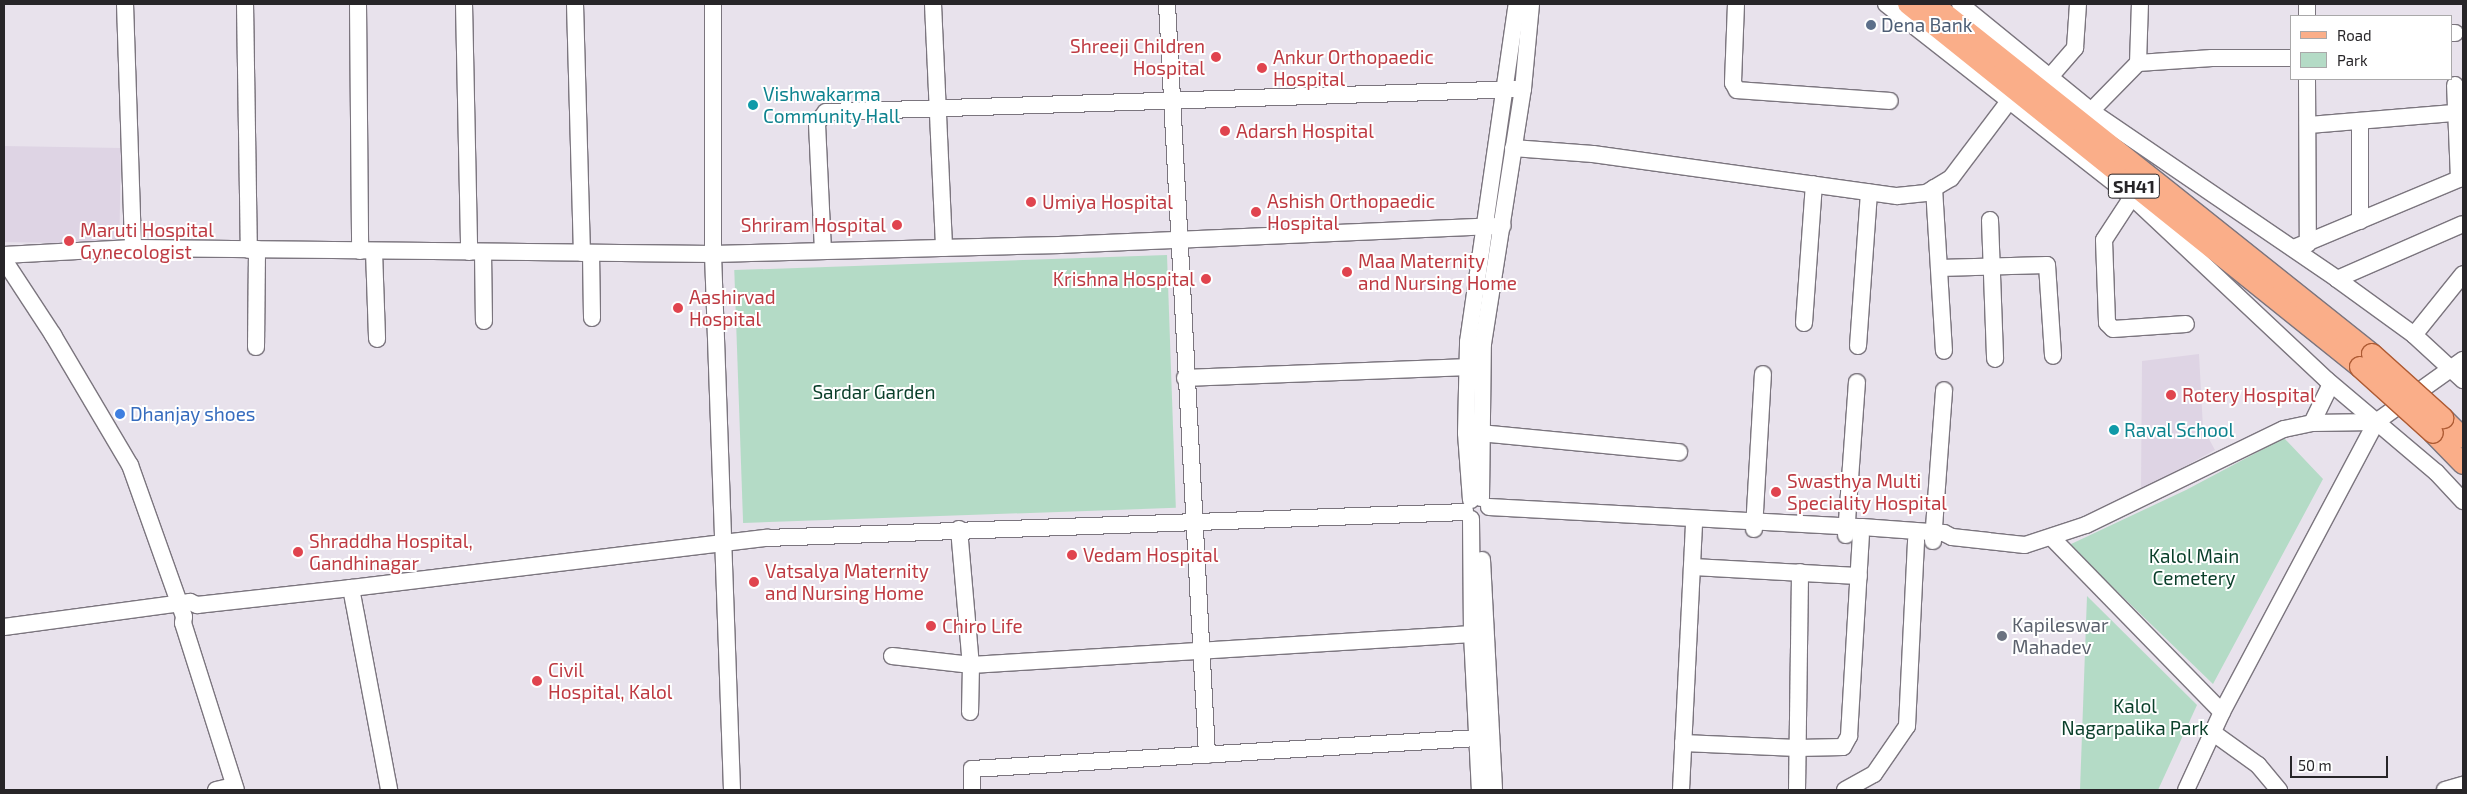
<!DOCTYPE html>
<style>
body{margin:0}
#map{position:relative;width:2467px;height:794px;overflow:hidden;background:#e8e2ec;font-family:"Exo 2",sans-serif}
div>[style]{position:absolute}
.built>*{inset:0;background:#ded4e4;transform-origin:0 0}
.green>*{inset:0;background:#b4dbc6;transform-origin:0 0}
.roads{filter:drop-shadow(1px 0 #7b757e) drop-shadow(-1px 0 #7b757e) drop-shadow(0 1px #7b757e) drop-shadow(0 -1px #7b757e)}
.minor>*{height:16px;margin:-8px;padding:0 8px;transform-origin:8px;border-radius:8px;background:#fff}
.major>*{height:20px;margin:-10px;padding:0 10px;transform-origin:10px;border-radius:10px;background:#faae89}
.bridges{filter:drop-shadow(1px 0 #ae5b34) drop-shadow(-1px 0 #ae5b34) drop-shadow(0 1px #ae5b34) drop-shadow(0 -1px #ae5b34)}
.major-bridge>*{height:20px;margin:-10px;padding:0 10px;transform-origin:10px;border-radius:10px;background:#faae89}
.dots>*{width:14px;height:14px;translate:-50% -50%;box-sizing:border-box;border:2px solid #fff;border-radius:50%}
span{translate:-50% -50%;white-space:nowrap;text-align:center;line-height:1.15;-webkit-text-stroke:4px #fff;paint-order:stroke}
.shield-label span{padding:1px 4px;background:#fff;border:1px solid;border-radius:4px;-webkit-text-stroke-width:0}
.shield-label{font-size:18px;color:#272528;font-weight:700}
.service-label{font-size:19px;color:#4e5e75}
.left{translate:0 -50%;text-align:left}
.health-label{font-size:19px;color:#be3a42}
.right{translate:-100% -50%;text-align:right}
.culture-label{font-size:19px;color:#0d838f}
.park-label{font-size:19px;color:#0a3f2a}
.shop-label{font-size:19px;color:#366cbe}
.worship-label{font-size:19px;color:#5b616d}
.frame{position:absolute;inset:0;border:5px solid #272528;pointer-events:none}
.legend{position:absolute;left:2290px;top:15px;width:162px;height:65px;box-sizing:border-box;background:#fff;border:1px solid #a9a8a9;margin:0;padding:6px 9px;list-style:none;font-size:15px;color:#272528}
.legend li{display:flex;align-items:center;gap:10px;height:25px}
.legend b{width:25px;border:1px solid #a9a8a9}
.scale{position:absolute;left:2290px;top:756px;width:98px;height:22px;box-sizing:border-box;border:2px solid #272528;border-top:0;padding-left:6px;font-size:15px;line-height:18px;white-space:nowrap;color:#272528;-webkit-text-stroke:4px #fff;paint-order:stroke}
</style>
<div id="map">
<div class="built">
<i style="left:4px;top:146px;width:117px;height:96px;rotate:1deg"></i>
<i style="clip-path:polygon(2199px 354px,2203px 428px,2215px 450px,2141px 490px,2142px 361px)"></i>
</div>
<div class="green">
<i style="left:1167px;top:255px;width:253px;height:433px;rotate:88deg"></i>
<i style="clip-path:polygon(2284px 438px,2323px 479px,2213px 684px,2069px 545px,2186px 490px)"></i>
<i style="clip-path:polygon(2087px 596px,2197px 705px,2158px 790px,2080px 790px)"></i>
</div>
<div class="roads">
<div class="minor">
<i style="left:125px;top:4px;width:244px;rotate:88.1deg"></i>
<i style="left:245px;top:4px;width:246px;rotate:89.1deg"></i>
<i style="left:358px;top:4px;width:247px;rotate:89.5deg"></i>
<i style="left:464px;top:4px;width:248px;rotate:88.8deg"></i>
<i style="left:575px;top:4px;width:249px;rotate:88.4deg"></i>
<i style="left:713px;top:4px;width:250px;rotate:90deg"></i>
<i style="left:713px;top:254px;width:536px;rotate:87.97deg"></i>
<i style="left:933px;top:4px;width:244px;rotate:87.4deg"></i>
<i style="left:1167px;top:4px;width:752px;rotate:86.95deg"></i>
<i style="left:1736px;top:4px;width:79px;rotate:92.2deg"></i>
<i style="left:1733px;top:83px;width:8px;rotate:60deg"></i>
<i style="left:1737px;top:90px;width:153px;rotate:4.1deg"></i>
<i style="left:1886px;top:4px;width:313px;rotate:38.1deg"></i>
<i style="left:2132px;top:197px;width:267px;rotate:43.2deg"></i>
<i style="left:2327px;top:380px;width:143px;rotate:40.2deg"></i>
<i style="left:2436px;top:472px;width:40px;rotate:47deg"></i>
<i style="left:1960px;top:4px;width:169px;rotate:39.2deg"></i>
<i style="left:2091px;top:111px;width:298px;rotate:34.3deg"></i>
<i style="left:2337px;top:279px;width:95px;rotate:36deg"></i>
<i style="left:2414px;top:335px;width:67px;rotate:42.6deg"></i>
<i style="left:2307px;top:16px;width:12px;rotate:-90deg"></i>
<i style="left:2451px;top:33px;width:4px"></i>
<i style="left:2138px;top:63px;width:59px;rotate:-88.1deg"></i>
<i style="left:2049px;top:78px;width:40px;rotate:-49deg"></i>
<i style="left:2075px;top:48px;width:44px;rotate:-86.1deg"></i>
<i style="left:2307px;top:79px;width:165px;rotate:89.7deg"></i>
<i style="left:2091px;top:111px;width:67px;rotate:-45.6deg"></i>
<i style="left:2138px;top:63px;width:74px;rotate:-3.9deg"></i>
<i style="left:2212px;top:58px;width:79px"></i>
<i style="left:2308px;top:125px;width:147px;rotate:-4.7deg"></i>
<i style="left:1513px;top:148px;width:80px;rotate:4.3deg"></i>
<i style="left:1593px;top:154px;width:307px;rotate:7.9deg"></i>
<i style="left:1897px;top:196px;width:29px;rotate:-6deg"></i>
<i style="left:1926px;top:193px;width:29px;rotate:-31deg"></i>
<i style="left:1951px;top:178px;width:96px;rotate:-53deg"></i>
<i style="left:1934px;top:188px;width:163px;rotate:86.5deg"></i>
<i style="left:2132px;top:197px;width:51px;rotate:123.1deg"></i>
<i style="left:2104px;top:240px;width:83px;rotate:87.9deg"></i>
<i style="left:2107px;top:323px;width:8px;rotate:45deg"></i>
<i style="left:2113px;top:329px;width:73px;rotate:-3.9deg"></i>
<i style="left:1990px;top:220px;width:139px;rotate:87.9deg"></i>
<i style="left:2360px;top:221px;width:100px;rotate:-90deg"></i>
<i style="left:2294px;top:248px;width:179px;rotate:-22.7deg"></i>
<i style="left:2459px;top:179px;width:94px;rotate:-92.4deg"></i>
<i style="left:374px;top:251px;width:88px;rotate:88deg"></i>
<i style="left:823px;top:251px;width:128px;rotate:-92.7deg"></i>
<i style="left:817px;top:123px;width:14px;rotate:-51deg"></i>
<i style="left:826px;top:112px;width:697px;rotate:-1.89deg"></i>
<i style="left:483px;top:252px;width:69px;rotate:89.2deg"></i>
<i style="left:591px;top:253px;width:65px;rotate:89.1deg"></i>
<i style="left:4px;top:255px;width:129px;rotate:-3.1deg"></i>
<i style="left:133px;top:248px;width:580px;rotate:0.59deg"></i>
<i style="left:713px;top:254px;width:348px;rotate:-1.5deg"></i>
<i style="left:1061px;top:245px;width:442px;rotate:-2.5deg"></i>
<i style="left:4px;top:260px;width:90px;rotate:56.8deg"></i>
<i style="left:53px;top:335px;width:151px;rotate:59.4deg"></i>
<i style="left:130px;top:465px;width:161px;rotate:70.4deg"></i>
<i style="left:184px;top:617px;width:6px;rotate:99deg"></i>
<i style="left:183px;top:623px;width:175px;rotate:72.4deg"></i>
<i style="left:1939px;top:268px;width:108px;rotate:-1.6deg"></i>
<i style="left:2047px;top:265px;width:91px;rotate:86.2deg"></i>
<i style="left:2337px;top:279px;width:137px;rotate:-23.6deg"></i>
<i style="left:1804px;top:323px;width:139px;rotate:-85.9deg"></i>
<i style="left:2414px;top:335px;width:78px;rotate:-51.2deg"></i>
<i style="left:1858px;top:346px;width:154px;rotate:-85.9deg"></i>
<i style="left:256px;top:347px;width:98px;rotate:-89.4deg"></i>
<i style="left:1185px;top:378px;width:290px;rotate:-2.2deg"></i>
<i style="left:2312px;top:423px;width:43px;rotate:-64deg"></i>
<i style="left:1480px;top:433px;width:200px;rotate:5.5deg"></i>
<i style="left:1481px;top:498px;width:154px;rotate:-89.3deg"></i>
<i style="left:1483px;top:344px;width:258px;rotate:-81.1deg"></i>
<i style="left:1523px;top:89px;width:85px;rotate:-84.6deg"></i>
<i style="left:1471px;top:500px;width:67px;rotate:-94.3deg"></i>
<i style="left:1466px;top:433px;width:91px;rotate:-88.7deg"></i>
<i style="left:1468px;top:342px;width:342px;rotate:-81.8deg"></i>
<i style="left:1489px;top:507px;width:374px;rotate:3.1deg"></i>
<i style="left:1862px;top:527px;width:82px;rotate:4.2deg"></i>
<i style="left:1944px;top:533px;width:9px;rotate:27deg"></i>
<i style="left:1952px;top:537px;width:73px;rotate:6.3deg"></i>
<i style="left:2025px;top:545px;width:64px;rotate:-18.2deg"></i>
<i style="left:2086px;top:525px;width:220px;rotate:-25.9deg"></i>
<i style="left:2284px;top:429px;width:29px;rotate:-12deg"></i>
<i style="left:2312px;top:423px;width:64px;rotate:-0.9deg"></i>
<i style="left:1471px;top:519px;width:115px;rotate:89.5deg"></i>
<i style="left:1472px;top:634px;width:156px;rotate:87.1deg"></i>
<i style="left:959px;top:529px;width:137px;rotate:85deg"></i>
<i style="left:971px;top:665px;width:47px;rotate:91.2deg"></i>
<i style="left:1754px;top:529px;width:155px;rotate:-86.7deg"></i>
<i style="left:1846px;top:535px;width:153px;rotate:-85.9deg"></i>
<i style="left:2052px;top:538px;width:243px;rotate:45.7deg"></i>
<i style="left:1933px;top:541px;width:151px;rotate:-85.8deg"></i>
<i style="left:1482px;top:560px;width:230px;rotate:87deg"></i>
<i style="left:1692px;top:567px;width:167px;rotate:3.1deg"></i>
<i style="left:351px;top:588px;width:206px;rotate:79.3deg"></i>
<i style="left:4px;top:627px;width:188px;rotate:-7.7deg"></i>
<i style="left:190px;top:602px;width:8px;rotate:23deg"></i>
<i style="left:197px;top:605px;width:155px;rotate:-6.3deg"></i>
<i style="left:351px;top:588px;width:419px;rotate:-6.9deg"></i>
<i style="left:767px;top:538px;width:699px;rotate:-2.13deg"></i>
<i style="left:892px;top:656px;width:80px;rotate:6.5deg"></i>
<i style="left:971px;top:665px;width:502px;rotate:-3.54deg"></i>
<i style="left:2212px;top:732px;width:57px;rotate:35.7deg"></i>
<i style="left:2258px;top:765px;width:33px;rotate:50deg"></i>
<i style="left:1683px;top:743px;width:114px;rotate:2.5deg"></i>
<i style="left:1797px;top:748px;width:46px;rotate:-1.2deg"></i>
<i style="left:1843px;top:747px;width:13px;rotate:-61deg"></i>
<i style="left:1849px;top:736px;width:200px;rotate:-86.6deg"></i>
<i style="left:216px;top:790px;width:18px;rotate:-13deg"></i>
<i style="left:972px;top:790px;width:21px;rotate:-90deg"></i>
<i style="left:972px;top:769px;width:507px;rotate:-3.51deg"></i>
<i style="left:1681px;top:790px;width:265px;rotate:-87.2deg"></i>
<i style="left:1797px;top:790px;width:218px;rotate:-89.2deg"></i>
<i style="left:1845px;top:790px;width:33px;rotate:-29deg"></i>
<i style="left:1874px;top:774px;width:58px;rotate:-55.5deg"></i>
<i style="left:1907px;top:726px;width:186px;rotate:-87.2deg"></i>
<i style="left:2186px;top:790px;width:86px;rotate:-65.2deg"></i>
<i style="left:2222px;top:712px;width:328px;rotate:-62deg"></i>
<i style="left:2376px;top:422px;width:107px;rotate:-35.5deg"></i>
<i style="left:2445px;top:790px;width:19px;rotate:-16deg"></i>
</div>
<div class="major">
<i style="left:1908px;top:4px;width:580px;rotate:38.77deg"></i>
<i style="left:1933px;top:4px;width:561px;rotate:38.56deg"></i>
<i style="left:2443px;top:418px;width:28px;rotate:45deg"></i>
<i style="left:2433px;top:433px;width:43px;rotate:45.9deg"></i>
</div>
</div>
<div class="bridges">
<div class="major-bridge">
<i style="left:2372px;top:354px;width:96px;rotate:42deg"></i>
<i style="left:2360px;top:367px;width:98px;rotate:42.1deg"></i>
</div>
</div>
<div class="dots">
<i style="left:1871px;top:25px;background:#5c6f8a"></i>
<i style="left:1216px;top:57px;background:#e0444e"></i>
<i style="left:1262px;top:68px;background:#e0444e"></i>
<i style="left:753px;top:105px;background:#0f9aa8"></i>
<i style="left:1225px;top:131px;background:#e0444e"></i>
<i style="left:1031px;top:202px;background:#e0444e"></i>
<i style="left:1256px;top:212px;background:#e0444e"></i>
<i style="left:897px;top:225px;background:#e0444e"></i>
<i style="left:69px;top:241px;background:#e0444e"></i>
<i style="left:1347px;top:272px;background:#e0444e"></i>
<i style="left:1206px;top:279px;background:#e0444e"></i>
<i style="left:678px;top:308px;background:#e0444e"></i>
<i style="left:2171px;top:395px;background:#e0444e"></i>
<i style="left:120px;top:414px;background:#3f7fe0"></i>
<i style="left:2114px;top:430px;background:#0f9aa8"></i>
<i style="left:1776px;top:492px;background:#e0444e"></i>
<i style="left:298px;top:552px;background:#e0444e"></i>
<i style="left:1072px;top:555px;background:#e0444e"></i>
<i style="left:754px;top:582px;background:#e0444e"></i>
<i style="left:931px;top:626px;background:#e0444e"></i>
<i style="left:2002px;top:636px;background:#6b7280"></i>
<i style="left:537px;top:681px;background:#e0444e"></i>
</div>
<div class="shield-label">
<span style="left:2134px;top:186px">SH41</span>
</div>
<div class="service-label">
<span class="left" style="left:1881px;top:25px">Dena Bank</span>
</div>
<div class="health-label">
<span class="right" style="left:1205px;top:57px">Shreeji Children<br>Hospital</span>
<span class="left" style="left:1273px;top:68px">Ankur Orthopaedic<br>Hospital</span>
<span class="left" style="left:1236px;top:131px">Adarsh Hospital</span>
<span class="left" style="left:1267px;top:212px">Ashish Orthopaedic<br>Hospital</span>
<span class="left" style="left:1042px;top:202px">Umiya Hospital</span>
<span class="right" style="left:886px;top:225px">Shriram Hospital</span>
<span class="left" style="left:80px;top:241px">Maruti Hospital<br>Gynecologist</span>
<span class="left" style="left:1358px;top:272px">Maa Maternity<br>and Nursing Home</span>
<span class="right" style="left:1195px;top:279px">Krishna Hospital</span>
<span class="left" style="left:689px;top:308px">Aashirvad<br>Hospital</span>
<span class="left" style="left:2182px;top:395px">Rotery Hospital</span>
<span class="left" style="left:1787px;top:492px">Swasthya Multi<br>Speciality Hospital</span>
<span class="left" style="left:309px;top:552px">Shraddha Hospital,<br>Gandhinagar</span>
<span class="left" style="left:1083px;top:555px">Vedam Hospital</span>
<span class="left" style="left:765px;top:582px">Vatsalya Maternity<br>and Nursing Home</span>
<span class="left" style="left:942px;top:626px">Chiro Life</span>
<span class="left" style="left:548px;top:681px">Civil<br>Hospital, Kalol</span>
</div>
<div class="culture-label">
<span class="left" style="left:763px;top:105px">Vishwakarma<br>Community Hall</span>
<span class="left" style="left:2124px;top:430px">Raval School</span>
</div>
<div class="park-label">
<span style="left:874px;top:392px">Sardar Garden</span>
<span style="left:2194px;top:567px">Kalol Main<br>Cemetery</span>
<span style="left:2135px;top:717px">Kalol<br>Nagarpalika Park</span>
</div>
<div class="shop-label">
<span class="left" style="left:130px;top:414px">Dhanjay shoes</span>
</div>
<div class="worship-label">
<span class="left" style="left:2012px;top:636px">Kapileswar<br>Mahadev</span>
</div>
<div class="frame"></div>
<ul class="legend">
<li><b style="height:6px;background:#faae89"></b>Road</li>
<li><b style="height:14px;background:#b4dbc6"></b>Park</li>
</ul>
<div class="scale">50 m</div>
</div>
